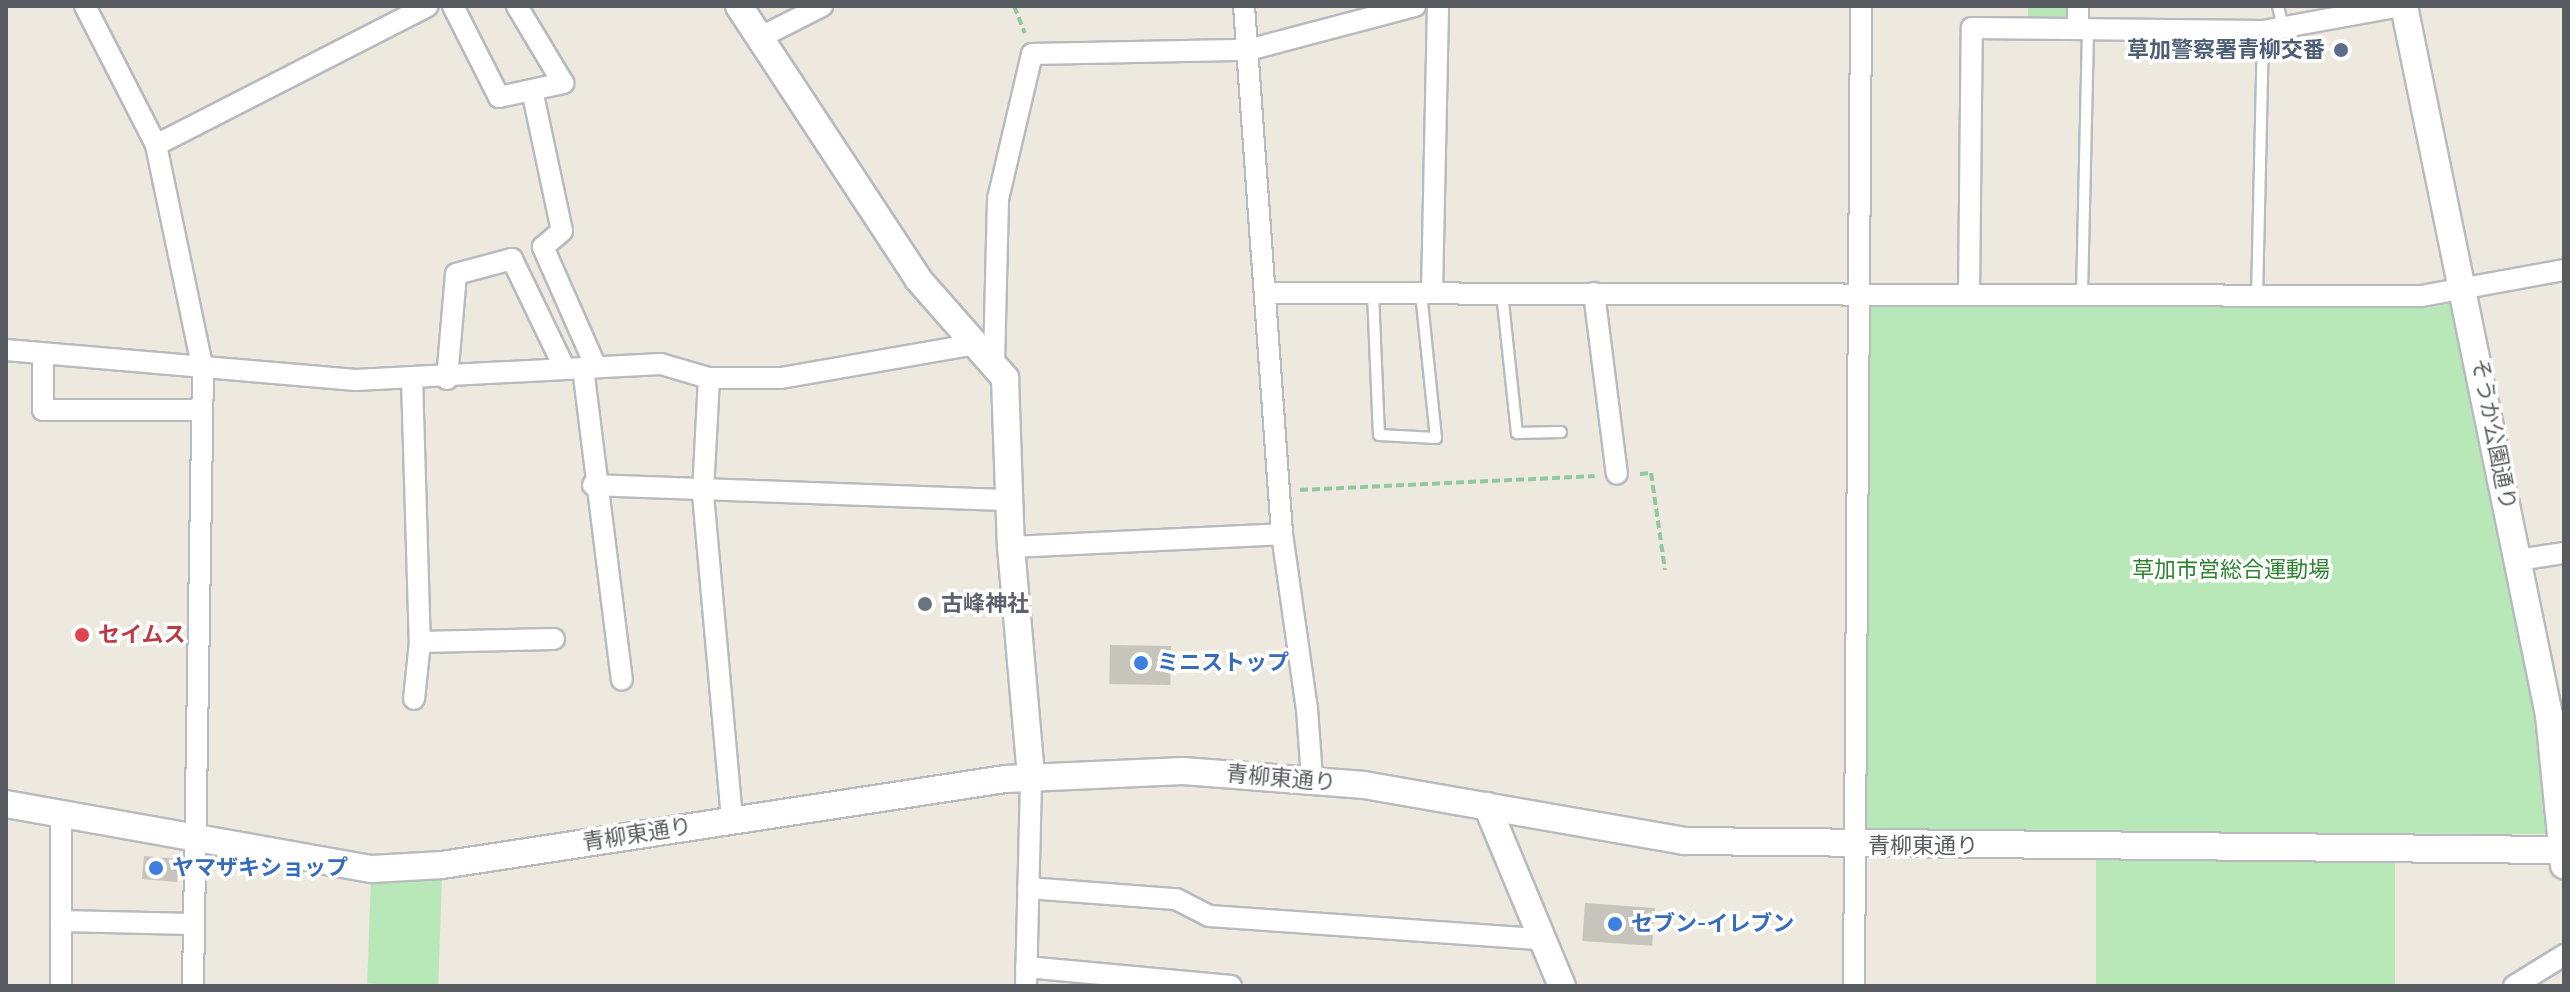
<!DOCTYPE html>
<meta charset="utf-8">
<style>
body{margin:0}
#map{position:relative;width:2570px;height:992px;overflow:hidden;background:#ede9de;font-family:Manrope,"Noto Sans JP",sans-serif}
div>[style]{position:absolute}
.green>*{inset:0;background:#b8e7b8;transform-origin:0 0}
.building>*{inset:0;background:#c7c4bb;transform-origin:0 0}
.path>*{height:4px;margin-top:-2px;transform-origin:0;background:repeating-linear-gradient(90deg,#91c89f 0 8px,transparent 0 12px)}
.roads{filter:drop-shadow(2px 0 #b7babf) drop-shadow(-2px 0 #b7babf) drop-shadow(0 2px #b7babf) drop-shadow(0 -2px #b7babf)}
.service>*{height:10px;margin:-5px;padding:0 5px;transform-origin:5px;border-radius:5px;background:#fff}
.minor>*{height:20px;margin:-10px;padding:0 10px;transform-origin:10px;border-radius:10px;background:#fff}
.tertiary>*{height:26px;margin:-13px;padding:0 13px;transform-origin:13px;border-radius:13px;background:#fff}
.dots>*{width:22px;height:22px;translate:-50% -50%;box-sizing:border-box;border:4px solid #fff;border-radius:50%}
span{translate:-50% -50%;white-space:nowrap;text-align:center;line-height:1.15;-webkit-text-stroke:7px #fff;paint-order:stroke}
.service-label{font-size:22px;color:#4e5e75;font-weight:700}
.right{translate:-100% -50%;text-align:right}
.street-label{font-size:22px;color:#585c61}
.park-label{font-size:22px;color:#2d842f}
.worship-label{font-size:22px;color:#5b616d;font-weight:700}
.left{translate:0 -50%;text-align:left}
.health-label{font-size:22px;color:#be3a42;font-weight:700}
.shop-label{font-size:22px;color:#366cbe;font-weight:700}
.frame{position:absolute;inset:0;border:8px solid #585c61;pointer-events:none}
</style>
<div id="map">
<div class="green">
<i style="left:2028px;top:6px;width:49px;height:20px"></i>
<i style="clip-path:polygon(1870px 303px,2426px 308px,2453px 303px,2538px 726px,2546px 834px,1866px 833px)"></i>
<i style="left:2096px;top:860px;width:299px;height:126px"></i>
<i style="left:442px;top:877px;width:109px;height:71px;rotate:92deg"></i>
</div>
<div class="building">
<i style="left:1110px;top:645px;width:61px;height:39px;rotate:1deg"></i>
<i style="left:144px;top:856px;width:35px;height:23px;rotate:5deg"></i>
<i style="left:1585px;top:903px;width:70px;height:38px;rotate:4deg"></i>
</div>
<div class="path">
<i style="left:1014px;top:6px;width:29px;rotate:68deg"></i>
<i style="left:1640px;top:474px;width:11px;rotate:-5deg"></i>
<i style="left:1651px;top:473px;width:98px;rotate:81.8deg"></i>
<i style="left:1300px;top:490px;width:295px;rotate:-2.7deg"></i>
</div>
<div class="roads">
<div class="service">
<i style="left:2278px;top:6px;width:22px;rotate:77deg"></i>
<i style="left:1373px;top:293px;width:142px;rotate:87.6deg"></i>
<i style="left:1379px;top:435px;width:57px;rotate:3deg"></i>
<i style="left:1436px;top:438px;width:146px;rotate:-95.9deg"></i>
<i style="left:1502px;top:293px;width:141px;rotate:83.9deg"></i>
<i style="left:1517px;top:433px;width:44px;rotate:-1.3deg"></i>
<i style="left:2082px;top:295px;width:266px;rotate:-88.7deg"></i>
<i style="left:2257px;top:297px;width:266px;rotate:-88.7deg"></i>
</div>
<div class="minor">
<i style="left:85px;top:6px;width:156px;rotate:62.9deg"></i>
<i style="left:156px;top:145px;width:229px;rotate:78.2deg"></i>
<i style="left:203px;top:369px;width:617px;rotate:90.93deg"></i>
<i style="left:453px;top:6px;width:102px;rotate:63.2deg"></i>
<i style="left:499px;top:97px;width:66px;rotate:-12.3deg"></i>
<i style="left:563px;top:83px;width:90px;rotate:-120.9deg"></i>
<i style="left:1244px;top:6px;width:529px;rotate:85.88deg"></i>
<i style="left:1282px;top:534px;width:177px;rotate:81.9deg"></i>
<i style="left:1307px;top:709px;width:70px;rotate:85.9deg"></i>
<i style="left:2078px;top:29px;width:23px;rotate:-90deg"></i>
<i style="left:759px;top:38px;width:71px;rotate:-26.9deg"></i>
<i style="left:532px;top:90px;width:144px;rotate:78deg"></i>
<i style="left:562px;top:231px;width:25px;rotate:140deg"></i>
<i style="left:543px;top:247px;width:131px;rotate:66.2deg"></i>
<i style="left:156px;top:145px;width:305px;rotate:-27.1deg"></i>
<i style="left:1265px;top:293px;width:1156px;rotate:0.15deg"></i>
<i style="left:2421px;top:296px;width:145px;rotate:-10.3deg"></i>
<i style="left:1432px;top:293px;width:287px;rotate:-88.8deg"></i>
<i style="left:1594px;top:293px;width:182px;rotate:82.8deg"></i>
<i style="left:1969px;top:294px;width:266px;rotate:-89.4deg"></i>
<i style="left:1972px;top:28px;width:291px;rotate:0.6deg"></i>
<i style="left:2263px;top:31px;width:139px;rotate:-10.3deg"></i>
<i style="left:6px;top:350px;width:351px;rotate:4.9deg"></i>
<i style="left:356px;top:380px;width:305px;rotate:-3deg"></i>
<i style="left:661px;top:364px;width:50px;rotate:16.3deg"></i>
<i style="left:709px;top:378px;width:116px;rotate:93deg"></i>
<i style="left:703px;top:494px;width:326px;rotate:84.9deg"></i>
<i style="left:43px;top:354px;width:56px;rotate:90deg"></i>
<i style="left:43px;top:410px;width:159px"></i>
<i style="left:994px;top:363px;width:164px;rotate:-88.6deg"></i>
<i style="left:998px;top:199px;width:149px;rotate:-76.8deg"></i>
<i style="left:1032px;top:54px;width:216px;rotate:-1.1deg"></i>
<i style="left:1248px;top:50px;width:173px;rotate:-14.8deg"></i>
<i style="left:583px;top:368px;width:314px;rotate:82.9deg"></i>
<i style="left:709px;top:378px;width:72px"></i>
<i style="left:781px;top:378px;width:197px;rotate:-9.9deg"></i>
<i style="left:412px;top:379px;width:263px;rotate:88.3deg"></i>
<i style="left:420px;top:642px;width:57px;rotate:96deg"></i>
<i style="left:447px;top:379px;width:105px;rotate:-85.1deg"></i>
<i style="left:456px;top:274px;width:58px;rotate:-15deg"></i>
<i style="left:512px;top:259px;width:122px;rotate:64.3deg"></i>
<i style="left:593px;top:485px;width:415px;rotate:2.1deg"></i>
<i style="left:1011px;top:547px;width:271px;rotate:-2.7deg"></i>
<i style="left:2518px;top:560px;width:47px;rotate:-8.7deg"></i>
<i style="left:420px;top:642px;width:134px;rotate:-1.3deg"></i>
<i style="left:61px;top:815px;width:171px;rotate:90deg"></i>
<i style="left:1028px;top:888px;width:148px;rotate:4.3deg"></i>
<i style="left:1176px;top:899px;width:37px;rotate:27deg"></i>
<i style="left:1209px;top:916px;width:333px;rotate:4deg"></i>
<i style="left:61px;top:921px;width:132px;rotate:1.3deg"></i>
<i style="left:1026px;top:967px;width:206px;rotate:5.3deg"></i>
<i style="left:1026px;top:986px;width:209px;rotate:-88.6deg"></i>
<i style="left:1854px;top:986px;width:980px;rotate:-89.59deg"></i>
<i style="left:2514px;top:986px;width:59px;rotate:-31.8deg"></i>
</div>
<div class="tertiary">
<i style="left:739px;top:6px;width:326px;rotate:56.7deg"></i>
<i style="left:918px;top:279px;width:132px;rotate:48.7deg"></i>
<i style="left:1005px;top:378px;width:169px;rotate:88deg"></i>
<i style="left:1011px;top:547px;width:231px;rotate:85deg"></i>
<i style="left:2404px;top:6px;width:724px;rotate:78.44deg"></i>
<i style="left:2549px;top:715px;width:151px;rotate:84.3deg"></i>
<i style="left:6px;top:804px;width:372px;rotate:10.1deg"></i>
<i style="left:372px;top:869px;width:70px;rotate:-3.3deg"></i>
<i style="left:442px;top:865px;width:570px;rotate:-8.68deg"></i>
<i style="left:1005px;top:779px;width:178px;rotate:-2.6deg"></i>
<i style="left:1183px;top:771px;width:182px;rotate:4.4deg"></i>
<i style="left:1364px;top:785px;width:325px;rotate:9.9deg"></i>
<i style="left:1684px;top:841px;width:879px;rotate:0.59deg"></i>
<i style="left:1487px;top:806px;width:195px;rotate:67.4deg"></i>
</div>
</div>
<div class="dots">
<i style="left:2341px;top:50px;background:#5c6f8a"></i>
<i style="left:925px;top:604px;background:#6b7280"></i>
<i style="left:82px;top:635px;background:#e0444e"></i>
<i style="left:1141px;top:663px;background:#3f7fe0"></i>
<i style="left:156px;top:868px;background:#3f7fe0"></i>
<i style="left:1615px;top:924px;background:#3f7fe0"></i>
</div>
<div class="service-label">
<span class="right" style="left:2325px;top:50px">草加警察署青柳交番</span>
</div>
<div class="street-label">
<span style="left:2494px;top:434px;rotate:79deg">そうか公園通り</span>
<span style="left:1281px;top:778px;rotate:5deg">青柳東通り</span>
<span style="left:637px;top:834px;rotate:-9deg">青柳東通り</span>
<span style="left:1923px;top:846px">青柳東通り</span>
</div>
<div class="park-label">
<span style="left:2231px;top:570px">草加市営総合運動場</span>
</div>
<div class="worship-label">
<span class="left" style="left:941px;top:604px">古峰神社</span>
</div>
<div class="health-label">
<span class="left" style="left:98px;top:635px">セイムス</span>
</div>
<div class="shop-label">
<span class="left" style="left:1157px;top:663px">ミニストップ</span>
<span class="left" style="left:172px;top:868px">ヤマザキショップ</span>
<span class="left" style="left:1631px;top:924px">セブン-イレブン</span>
</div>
<div class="frame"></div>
</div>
